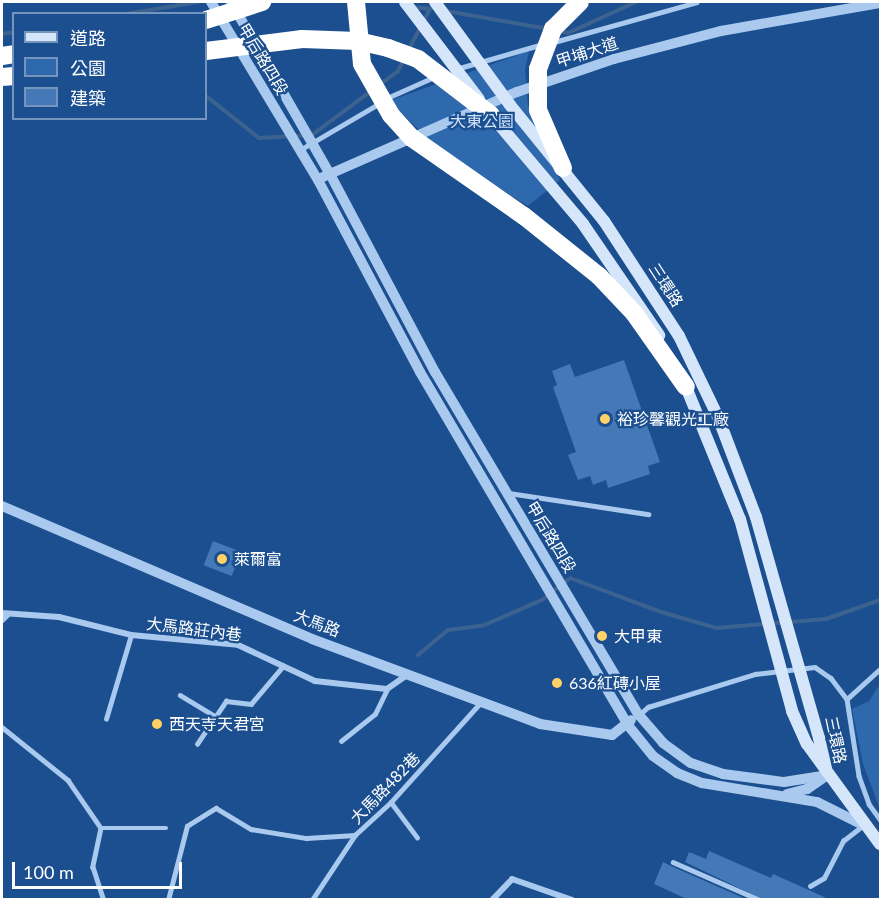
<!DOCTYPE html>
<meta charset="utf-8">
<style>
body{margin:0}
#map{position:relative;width:882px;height:901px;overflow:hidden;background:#1b4f8f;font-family:Lato,"Noto Sans TC",sans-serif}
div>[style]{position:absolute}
.green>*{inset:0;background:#2e69ad}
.stream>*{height:4px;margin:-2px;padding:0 2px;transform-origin:2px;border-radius:2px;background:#3c6290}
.building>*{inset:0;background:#4478b7;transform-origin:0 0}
.service>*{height:4.5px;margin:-2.25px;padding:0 2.25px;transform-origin:2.25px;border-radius:2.25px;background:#a9c9ee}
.minor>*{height:6px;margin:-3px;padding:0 3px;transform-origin:3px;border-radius:3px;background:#a9c9ee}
.tertiary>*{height:10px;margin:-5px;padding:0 5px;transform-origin:5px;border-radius:5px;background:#a9c9ee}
.secondary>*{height:12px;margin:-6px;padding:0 6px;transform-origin:6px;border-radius:6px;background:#d6e6fa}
.motorway>*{height:18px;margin:-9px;padding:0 9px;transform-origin:9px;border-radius:9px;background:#fff}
.secondary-bridge>*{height:12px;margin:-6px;padding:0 6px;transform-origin:6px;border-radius:6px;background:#d6e6fa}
.motorway-bridge>*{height:18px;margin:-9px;padding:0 9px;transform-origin:9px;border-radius:9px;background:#fff}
.dots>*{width:16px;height:16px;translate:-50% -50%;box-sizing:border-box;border:3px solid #1b4f8f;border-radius:50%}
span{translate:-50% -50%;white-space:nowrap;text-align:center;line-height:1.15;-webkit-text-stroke:4.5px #1b4f8f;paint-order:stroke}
.street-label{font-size:16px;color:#fff}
.park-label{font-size:16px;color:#cfe3fa}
.poi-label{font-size:16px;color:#fff}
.left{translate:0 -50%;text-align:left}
.frame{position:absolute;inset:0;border:3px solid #fff;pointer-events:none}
.legend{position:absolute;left:12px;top:12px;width:195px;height:108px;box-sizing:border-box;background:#1b4f8f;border:2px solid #7695bc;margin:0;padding:8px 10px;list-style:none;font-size:18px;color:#fff}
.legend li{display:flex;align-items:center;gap:12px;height:30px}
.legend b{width:30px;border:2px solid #7695bc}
.scale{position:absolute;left:12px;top:862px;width:170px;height:27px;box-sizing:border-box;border:3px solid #fff;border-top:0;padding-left:8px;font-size:18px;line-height:21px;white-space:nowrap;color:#fff;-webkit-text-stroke:4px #1b4f8f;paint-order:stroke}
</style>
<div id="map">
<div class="green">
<i style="clip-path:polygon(529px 51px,525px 69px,528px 105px,560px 180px,528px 206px,445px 155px,389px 101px)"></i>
<i style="clip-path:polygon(880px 684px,880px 809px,863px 764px,852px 709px,869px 701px)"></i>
</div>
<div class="stream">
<i style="left:413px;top:7px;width:17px;rotate:7deg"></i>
<i style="left:446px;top:11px;width:104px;rotate:10deg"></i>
<i style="left:126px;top:14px;width:73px;rotate:-9.5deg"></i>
<i style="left:558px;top:31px;width:10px;rotate:11deg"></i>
<i style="left:568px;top:33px;width:75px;rotate:-24.5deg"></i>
<i style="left:2px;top:34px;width:12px;rotate:-9deg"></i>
<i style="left:409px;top:49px;width:45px;rotate:-62.3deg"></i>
<i style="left:379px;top:85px;width:24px;rotate:-36deg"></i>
<i style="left:398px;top:71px;width:13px;rotate:-63deg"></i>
<i style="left:206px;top:96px;width:68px;rotate:38.4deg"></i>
<i style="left:259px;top:138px;width:53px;rotate:-3.2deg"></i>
<i style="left:312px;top:135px;width:74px;rotate:-36.7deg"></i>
<i style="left:418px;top:655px;width:39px;rotate:-40deg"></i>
<i style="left:448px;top:630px;width:34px;rotate:-7deg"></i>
<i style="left:482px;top:626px;width:65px;rotate:-23.4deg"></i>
<i style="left:542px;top:600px;width:36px;rotate:-38deg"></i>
<i style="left:570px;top:578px;width:97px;rotate:20.5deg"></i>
<i style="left:661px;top:612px;width:57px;rotate:16.2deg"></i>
<i style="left:716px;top:628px;width:110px;rotate:-4.7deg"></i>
<i style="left:826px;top:619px;width:57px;rotate:-19.4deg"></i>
</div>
<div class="building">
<i style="clip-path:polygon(624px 360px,660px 462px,648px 466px,650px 474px,608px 488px,606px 480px,593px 485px,590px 476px,578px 480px,568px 455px,576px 452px,553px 387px,557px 385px,552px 371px,570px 364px,575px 377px)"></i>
<i style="left:213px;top:541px;width:30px;height:26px;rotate:21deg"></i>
<i style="clip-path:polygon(709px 851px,771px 878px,773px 874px,831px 900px,764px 900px,685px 862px,689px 852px,706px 859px)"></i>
<i style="clip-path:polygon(663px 862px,671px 866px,748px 900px,689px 900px,654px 884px)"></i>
</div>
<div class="service">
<i style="left:554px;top:42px;width:148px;rotate:-15.6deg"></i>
<i style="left:456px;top:69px;width:91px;rotate:-16deg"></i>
<i style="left:387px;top:98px;width:51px;rotate:-24.1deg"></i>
<i style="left:300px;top:150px;width:93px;rotate:-30.4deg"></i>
<i style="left:509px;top:493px;width:141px;rotate:8.6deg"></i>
<i style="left:2px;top:620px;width:7px;rotate:-45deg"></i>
<i style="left:180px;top:695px;width:39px;rotate:31deg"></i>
<i style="left:847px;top:699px;width:45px;rotate:-42.3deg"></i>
<i style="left:639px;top:715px;width:12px;rotate:-42deg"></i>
<i style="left:648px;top:707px;width:112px;rotate:-17.1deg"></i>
<i style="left:755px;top:674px;width:60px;rotate:-6.7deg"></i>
<i style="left:815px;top:667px;width:19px;rotate:35deg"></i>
<i style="left:831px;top:678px;width:26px;rotate:53deg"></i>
<i style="left:847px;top:699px;width:78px;rotate:81.1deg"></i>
<i style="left:859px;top:776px;width:30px;rotate:70deg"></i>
<i style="left:869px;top:804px;width:19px;rotate:54deg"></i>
<i style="left:106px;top:719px;width:88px;rotate:-73.4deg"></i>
<i style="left:2px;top:727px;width:85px;rotate:38.8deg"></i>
<i style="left:68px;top:780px;width:58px;rotate:55.5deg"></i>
<i style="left:101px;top:828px;width:65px"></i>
<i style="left:341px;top:741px;width:43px;rotate:-38.5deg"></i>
<i style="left:375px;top:714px;width:28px;rotate:-64deg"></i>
<i style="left:197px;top:744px;width:52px;rotate:-56deg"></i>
<i style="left:226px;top:701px;width:25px;rotate:7deg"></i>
<i style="left:251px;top:704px;width:50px;rotate:-49.9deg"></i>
<i style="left:391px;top:802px;width:44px;rotate:53.4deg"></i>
<i style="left:101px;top:828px;width:40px;rotate:102deg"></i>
<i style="left:93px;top:867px;width:35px;rotate:72deg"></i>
<i style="left:673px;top:862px;width:95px;rotate:23.6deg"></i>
<i style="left:810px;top:886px;width:16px;rotate:-30deg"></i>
<i style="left:824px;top:878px;width:42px;rotate:-62.8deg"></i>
<i style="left:843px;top:841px;width:23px;rotate:-38deg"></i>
<i style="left:168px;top:900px;width:76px;rotate:-75.6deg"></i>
<i style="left:187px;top:826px;width:34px;rotate:-32deg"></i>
<i style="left:216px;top:808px;width:41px;rotate:31deg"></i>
<i style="left:251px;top:829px;width:56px;rotate:9.3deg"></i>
<i style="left:306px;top:838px;width:49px;rotate:-3.5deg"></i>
<i style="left:312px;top:900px;width:78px;rotate:-56.5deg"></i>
<i style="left:355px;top:835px;width:49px;rotate:-42.5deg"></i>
<i style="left:391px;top:802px;width:133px;rotate:-48deg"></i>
</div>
<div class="minor">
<i style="left:2px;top:613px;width:57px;rotate:4deg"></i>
<i style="left:59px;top:617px;width:74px;rotate:14deg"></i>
<i style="left:131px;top:635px;width:107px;rotate:5.3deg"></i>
<i style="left:238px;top:645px;width:85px;rotate:25.1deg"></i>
<i style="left:315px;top:681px;width:72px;rotate:6.3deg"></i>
<i style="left:387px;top:689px;width:24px;rotate:-35deg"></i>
<i style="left:492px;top:900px;width:29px;rotate:-46deg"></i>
<i style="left:512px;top:879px;width:64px;rotate:19.3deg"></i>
</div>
<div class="tertiary">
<i style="left:211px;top:2px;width:208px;rotate:59deg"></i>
<i style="left:318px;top:180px;width:217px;rotate:62deg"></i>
<i style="left:420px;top:372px;width:408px;rotate:59.5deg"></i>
<i style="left:627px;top:724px;width:41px;rotate:50.9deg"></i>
<i style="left:653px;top:756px;width:29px;rotate:35deg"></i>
<i style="left:677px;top:773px;width:27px;rotate:22deg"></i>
<i style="left:702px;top:783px;width:117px;rotate:9.4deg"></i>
<i style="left:817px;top:802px;width:51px;rotate:26.6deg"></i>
<i style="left:231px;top:2px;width:198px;rotate:60.1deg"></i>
<i style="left:330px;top:174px;width:224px;rotate:62.1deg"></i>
<i style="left:435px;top:372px;width:399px;rotate:59.3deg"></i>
<i style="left:639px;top:715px;width:37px;rotate:49deg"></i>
<i style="left:663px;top:743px;width:34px;rotate:36deg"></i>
<i style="left:691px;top:763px;width:34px;rotate:19deg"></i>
<i style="left:723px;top:774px;width:62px;rotate:7.5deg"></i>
<i style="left:784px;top:782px;width:45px;rotate:-9deg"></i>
<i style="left:323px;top:177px;width:212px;rotate:-23.7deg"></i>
<i style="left:517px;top:92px;width:102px;rotate:-18.8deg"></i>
<i style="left:614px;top:59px;width:111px;rotate:-14.7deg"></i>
<i style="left:721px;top:31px;width:161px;rotate:-10deg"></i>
<i style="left:2px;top:506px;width:337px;rotate:23.2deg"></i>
<i style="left:312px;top:639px;width:243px;rotate:20.4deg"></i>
<i style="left:540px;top:724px;width:73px;rotate:8.7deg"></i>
<i style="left:612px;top:735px;width:24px;rotate:-38deg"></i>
<i style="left:787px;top:794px;width:21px;rotate:-14deg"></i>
<i style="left:807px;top:789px;width:22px;rotate:-34deg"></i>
</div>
<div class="secondary">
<i style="left:491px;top:115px;width:143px;rotate:49.8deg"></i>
<i style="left:583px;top:224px;width:135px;rotate:55.6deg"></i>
<i style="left:819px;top:738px;width:31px;rotate:77deg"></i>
<i style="left:807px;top:744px;width:124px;rotate:53.9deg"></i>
</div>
<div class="motorway">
<i style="left:356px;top:2px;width:62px;rotate:84.5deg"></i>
<i style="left:2px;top:56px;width:12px;rotate:-9deg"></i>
<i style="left:2px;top:77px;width:12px;rotate:-5deg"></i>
</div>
<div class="secondary-bridge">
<i style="left:405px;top:2px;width:122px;rotate:52.7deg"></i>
<i style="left:435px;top:2px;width:127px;rotate:53.9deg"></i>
<i style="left:510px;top:105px;width:149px;rotate:51deg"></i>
<i style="left:604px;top:221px;width:137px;rotate:56.9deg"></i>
<i style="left:679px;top:336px;width:90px;rotate:64.3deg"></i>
<i style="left:718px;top:417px;width:107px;rotate:69.2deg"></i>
<i style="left:756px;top:517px;width:230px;rotate:74.1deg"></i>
<i style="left:686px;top:387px;width:143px;rotate:67.8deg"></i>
<i style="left:740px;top:519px;width:199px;rotate:74.8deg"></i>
<i style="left:792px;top:711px;width:36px;rotate:66deg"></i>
</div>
<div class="motorway-bridge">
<i style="left:206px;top:20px;width:59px;rotate:-17.8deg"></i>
<i style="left:206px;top:51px;width:97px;rotate:-7.1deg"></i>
<i style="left:302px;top:39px;width:56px;rotate:2deg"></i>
<i style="left:358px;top:41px;width:31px;rotate:13deg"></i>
<i style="left:388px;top:48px;width:32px;rotate:20deg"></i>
<i style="left:418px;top:59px;width:92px;rotate:37.5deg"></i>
<i style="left:362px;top:64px;width:59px;rotate:60.4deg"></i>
<i style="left:391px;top:115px;width:31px;rotate:48deg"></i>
<i style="left:412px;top:138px;width:136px;rotate:34.9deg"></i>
<i style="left:524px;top:216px;width:96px;rotate:38.7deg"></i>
<i style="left:599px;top:276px;width:51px;rotate:46.6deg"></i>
<i style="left:634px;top:313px;width:90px;rotate:54.9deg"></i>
<i style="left:563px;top:168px;width:63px;rotate:-113.3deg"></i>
<i style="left:538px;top:110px;width:41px;rotate:-90deg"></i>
<i style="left:538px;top:69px;width:43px;rotate:-69.4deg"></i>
<i style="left:553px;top:29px;width:38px;rotate:-45deg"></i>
</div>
<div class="dots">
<i style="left:605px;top:419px;background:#ffd166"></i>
<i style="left:222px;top:559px;background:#ffd166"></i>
<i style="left:602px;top:636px;background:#ffd166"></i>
<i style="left:557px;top:683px;background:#ffd166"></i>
<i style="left:157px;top:724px;background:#ffd166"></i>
</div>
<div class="street-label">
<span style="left:587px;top:52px;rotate:-18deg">甲埔大道</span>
<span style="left:263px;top:59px;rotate:59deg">甲后路四段</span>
<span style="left:666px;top:285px;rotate:57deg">三環路</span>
<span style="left:551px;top:537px;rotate:59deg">甲后路四段</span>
<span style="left:317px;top:623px;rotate:21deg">大馬路</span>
<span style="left:194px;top:629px;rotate:7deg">大馬路莊內巷</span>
<span style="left:836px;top:740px;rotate:78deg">三環路</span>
<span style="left:385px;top:788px;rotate:-46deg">大馬路482巷</span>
</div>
<div class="park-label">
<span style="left:482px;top:121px">大東公園</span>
</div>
<div class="poi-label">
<span class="left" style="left:617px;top:419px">裕珍馨觀光工廠</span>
<span class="left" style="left:234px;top:559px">萊爾富</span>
<span class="left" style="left:614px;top:636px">大甲東</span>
<span class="left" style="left:569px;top:683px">636紅磚小屋</span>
<span class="left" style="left:169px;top:724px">西天寺天君宮</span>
</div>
<div class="frame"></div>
<ul class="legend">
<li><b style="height:8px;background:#d6e6fa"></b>道路</li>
<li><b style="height:16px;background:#2e69ad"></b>公園</li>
<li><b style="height:16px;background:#4478b7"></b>建築</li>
</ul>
<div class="scale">100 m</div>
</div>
